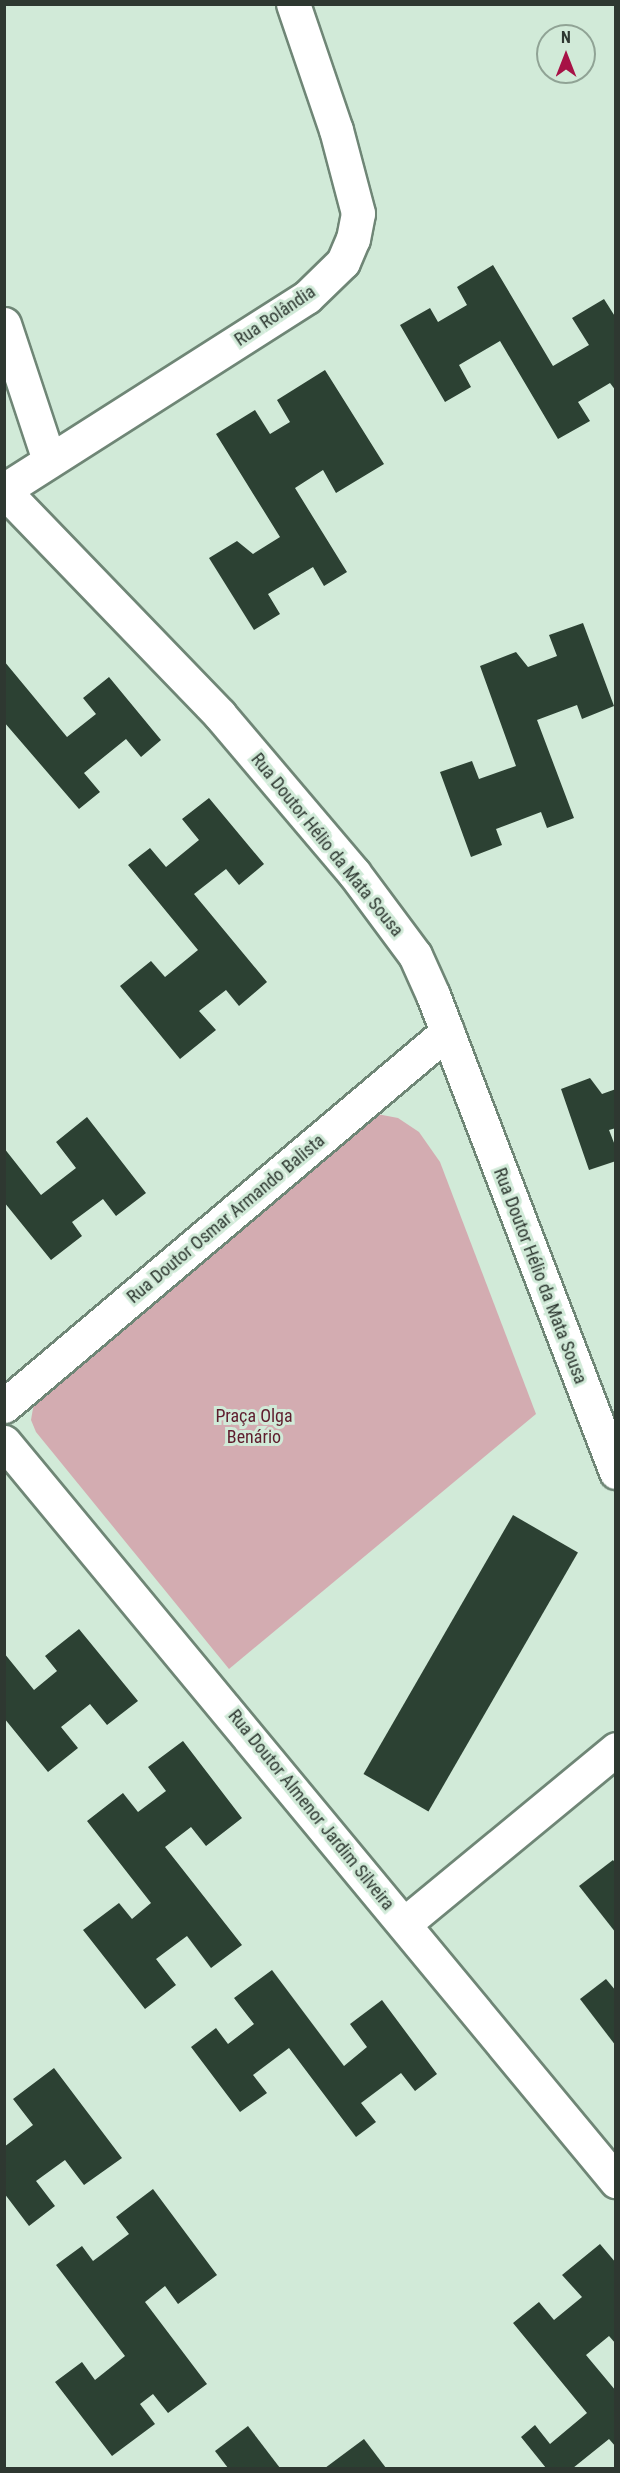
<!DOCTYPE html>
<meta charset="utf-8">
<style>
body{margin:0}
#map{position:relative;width:620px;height:2473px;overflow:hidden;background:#d1ead8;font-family:"Roboto Condensed",sans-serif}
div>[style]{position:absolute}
.green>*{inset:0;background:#d3acb1}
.building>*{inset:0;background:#2c4133;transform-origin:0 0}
.roads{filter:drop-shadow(2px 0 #6f8676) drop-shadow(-2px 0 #6f8676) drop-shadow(0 2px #6f8676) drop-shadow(0 -2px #6f8676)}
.minor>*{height:33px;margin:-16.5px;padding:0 16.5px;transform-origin:16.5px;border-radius:16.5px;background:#fff}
span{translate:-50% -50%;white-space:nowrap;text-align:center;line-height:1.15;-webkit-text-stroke:6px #d1ead8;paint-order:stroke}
.street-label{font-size:18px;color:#2e3831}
.park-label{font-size:18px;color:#5e1d2d}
.frame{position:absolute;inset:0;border:6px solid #2e3831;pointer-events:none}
.north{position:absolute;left:536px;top:24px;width:60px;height:60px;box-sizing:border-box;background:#d1ead8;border:2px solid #90a395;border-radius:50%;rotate:0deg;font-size:16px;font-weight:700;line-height:24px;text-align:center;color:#2e3831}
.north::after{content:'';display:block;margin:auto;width:21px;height:27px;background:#a71246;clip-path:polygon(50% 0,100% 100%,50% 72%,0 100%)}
</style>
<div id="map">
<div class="green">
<i style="clip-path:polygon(377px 1114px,398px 1118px,419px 1132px,440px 1162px,536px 1414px,229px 1669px,36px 1432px,31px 1420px,35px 1397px,362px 1118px)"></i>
</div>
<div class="building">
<i style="clip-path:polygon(493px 265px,553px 366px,589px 345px,572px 318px,604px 299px,616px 318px,616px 391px,610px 383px,578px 402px,590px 421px,558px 439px,500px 341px,459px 365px,471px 387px,445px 402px,400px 325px,430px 308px,438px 322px,467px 305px,457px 287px)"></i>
<i style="clip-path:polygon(325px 370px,384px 464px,336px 493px,323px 470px,295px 488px,347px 572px,324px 586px,313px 567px,268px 594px,280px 614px,254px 630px,209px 558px,237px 541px,253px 554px,280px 537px,216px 434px,255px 410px,270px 434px,290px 422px,277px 400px)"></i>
<i style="clip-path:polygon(583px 623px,614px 706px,582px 719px,577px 705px,537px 720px,574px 818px,547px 828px,541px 812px,496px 829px,502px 845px,471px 857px,440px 772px,472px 761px,479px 779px,516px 766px,480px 666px,516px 652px,528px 667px,557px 656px,549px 635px)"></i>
<i style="clip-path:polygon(4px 661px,67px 737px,96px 714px,83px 698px,109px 677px,161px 740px,141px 757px,126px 739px,84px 773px,100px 792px,79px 809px,4px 722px)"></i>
<i style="clip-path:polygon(209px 798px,264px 864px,239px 885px,226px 869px,194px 894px,267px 982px,239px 1006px,226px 990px,199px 1011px,216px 1030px,180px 1059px,120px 986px,151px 961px,165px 977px,198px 950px,128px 865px,150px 848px,166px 867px,199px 840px,182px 819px)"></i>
<i style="clip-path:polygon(590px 1078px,602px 1094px,616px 1089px,616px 1128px,609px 1130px,616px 1148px,616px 1161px,589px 1170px,561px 1089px)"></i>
<i style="clip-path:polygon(87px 1117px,146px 1193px,116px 1216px,103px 1199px,72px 1222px,82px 1236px,51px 1260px,4px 1202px,4px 1148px,41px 1195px,76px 1168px,56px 1142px)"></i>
<i style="left:513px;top:1515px;width:75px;height:299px;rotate:30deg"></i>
<i style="clip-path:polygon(79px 1629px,138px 1701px,107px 1725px,90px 1704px,61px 1727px,78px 1748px,48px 1772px,4px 1718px,4px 1653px,34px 1690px,57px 1671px,45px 1656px)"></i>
<i style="clip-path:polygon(183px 1741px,242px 1818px,206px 1846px,191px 1827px,165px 1847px,242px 1945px,211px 1968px,187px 1936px,156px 1959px,176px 1985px,145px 2009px,83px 1930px,119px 1903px,132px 1919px,151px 1903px,87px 1821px,123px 1793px,138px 1812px,166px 1791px,148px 1767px)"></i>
<i style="clip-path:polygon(613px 1860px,616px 1864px,616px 1933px,579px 1886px)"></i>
<i style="clip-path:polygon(272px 1970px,344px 2066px,367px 2047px,350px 2024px,382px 2000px,437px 2074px,415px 2091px,401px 2073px,361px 2103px,376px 2122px,356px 2137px,289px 2048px,253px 2075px,267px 2093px,240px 2112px,191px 2047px,216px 2028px,228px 2044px,254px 2024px,234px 1998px)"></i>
<i style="clip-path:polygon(606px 1979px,616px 1991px,616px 2046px,580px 1999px)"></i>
<i style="clip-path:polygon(54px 2068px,122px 2158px,84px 2185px,65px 2160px,36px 2181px,55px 2206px,29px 2226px,4px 2193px,4px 2147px,33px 2125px,13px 2099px)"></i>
<i style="clip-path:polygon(153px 2189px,217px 2275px,178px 2304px,165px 2286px,145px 2302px,207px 2384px,168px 2413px,153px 2394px,140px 2404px,155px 2424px,112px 2456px,55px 2382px,82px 2362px,95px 2380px,125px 2356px,56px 2265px,82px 2246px,93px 2261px,129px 2234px,116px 2217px)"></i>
<i style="clip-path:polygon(600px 2244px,616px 2263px,616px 2344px,609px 2336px,586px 2355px,616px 2391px,616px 2447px,609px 2439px,573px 2468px,546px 2468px,521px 2437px,535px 2425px,550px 2444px,587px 2413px,513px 2323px,539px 2302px,554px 2320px,582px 2297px,562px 2275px)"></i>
<i style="clip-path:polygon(248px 2426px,280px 2468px,228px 2468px,215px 2451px)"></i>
<i style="clip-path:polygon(364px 2439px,386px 2468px,325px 2468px)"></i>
</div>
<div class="roads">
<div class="minor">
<i style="left:4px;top:324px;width:143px;rotate:71.7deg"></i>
<i style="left:4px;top:490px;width:359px;rotate:-32.5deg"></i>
<i style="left:307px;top:297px;width:50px;rotate:-44.2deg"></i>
<i style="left:343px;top:262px;width:25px;rotate:-67deg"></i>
<i style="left:353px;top:239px;width:26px;rotate:-79deg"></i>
<i style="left:358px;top:213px;width:86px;rotate:-104.8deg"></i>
<i style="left:336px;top:130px;width:133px;rotate:-108.8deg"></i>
<i style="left:4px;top:491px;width:311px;rotate:46deg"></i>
<i style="left:220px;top:715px;width:207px;rotate:49.7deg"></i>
<i style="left:354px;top:873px;width:102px;rotate:53.4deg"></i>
<i style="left:415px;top:955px;width:44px;rotate:65.8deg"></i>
<i style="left:433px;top:995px;width:511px;rotate:69.01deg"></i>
<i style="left:4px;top:1406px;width:580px;rotate:-40.17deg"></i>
<i style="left:4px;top:1442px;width:960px;rotate:50.37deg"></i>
<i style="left:404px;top:1924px;width:275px;rotate:-39.5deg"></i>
</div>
</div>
<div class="street-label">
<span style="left:275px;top:316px;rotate:-34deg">Rua Rolândia</span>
<span style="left:327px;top:845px;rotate:51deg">Rua Doutor Hélio da Mata Sousa</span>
<span style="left:226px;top:1219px;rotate:-40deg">Rua Doutor Osmar Armando Balista</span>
<span style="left:540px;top:1276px;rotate:69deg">Rua Doutor Hélio da Mata Sousa</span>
<span style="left:311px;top:1810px;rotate:51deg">Rua Doutor Almenor Jardim Silveira</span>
</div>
<div class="park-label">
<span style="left:254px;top:1427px">Praça Olga<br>Benário</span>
</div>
<div class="frame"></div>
<div class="north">N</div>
</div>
